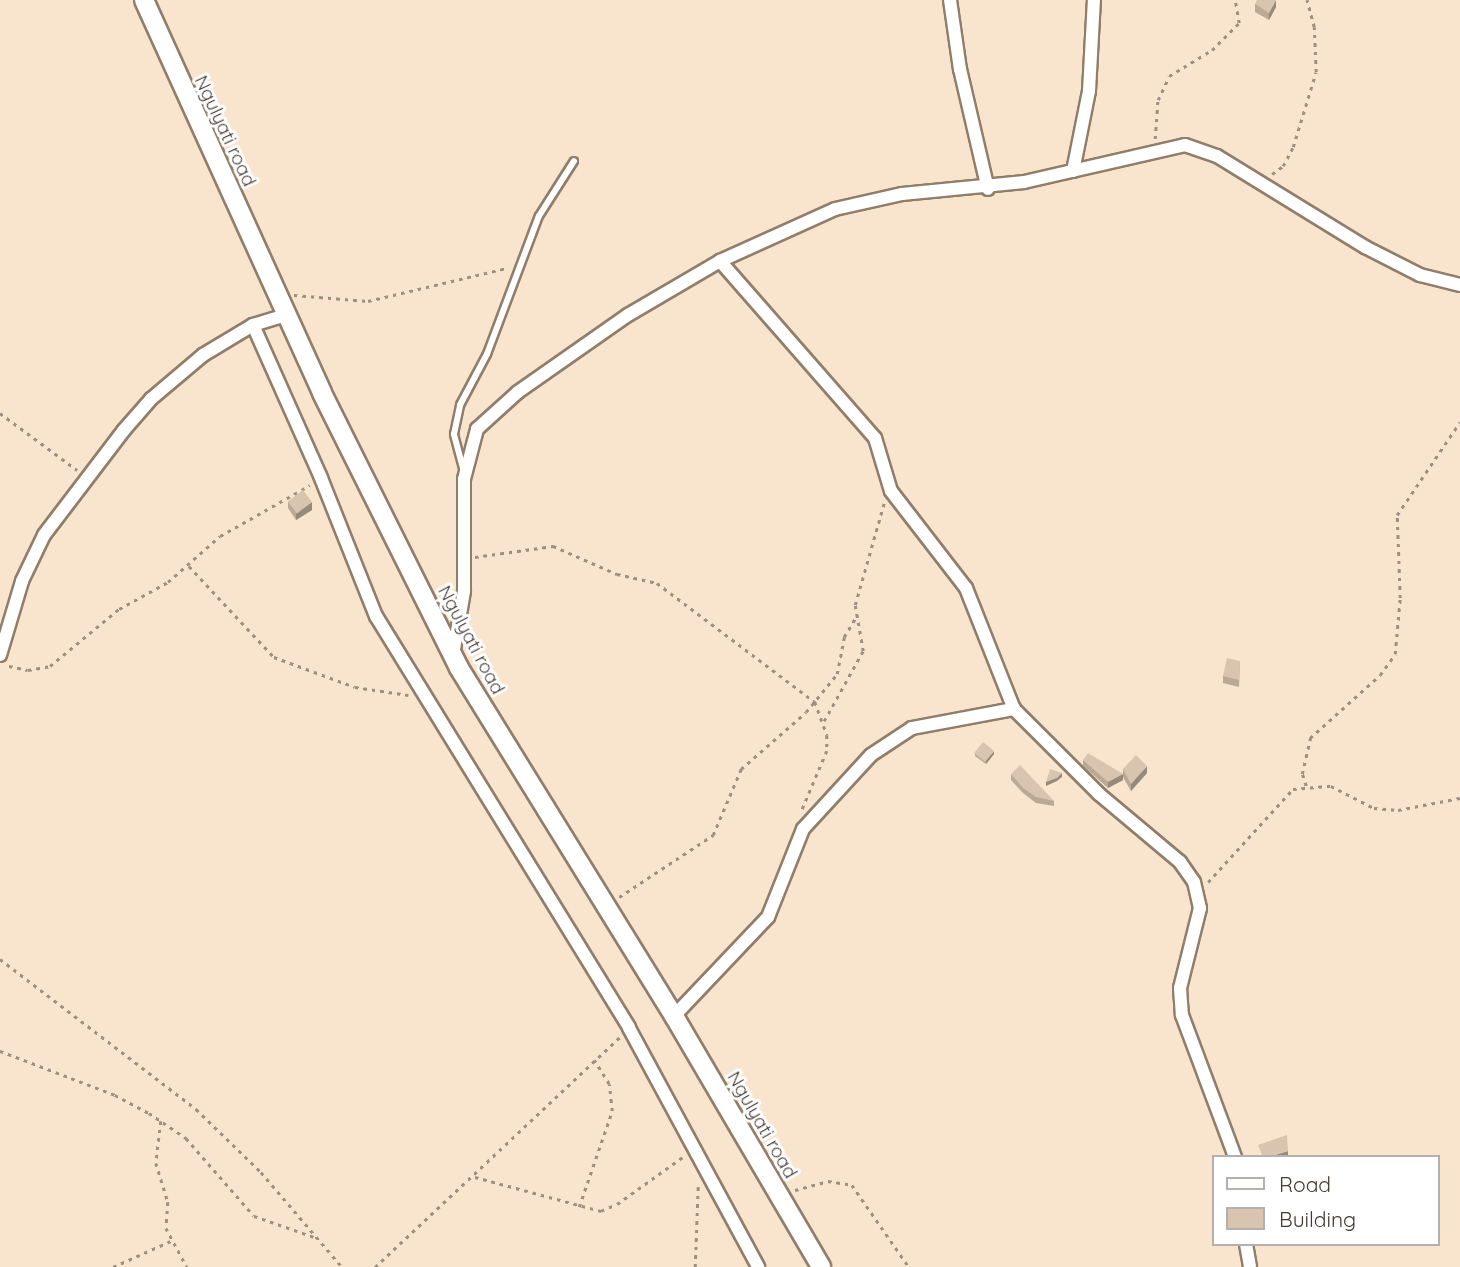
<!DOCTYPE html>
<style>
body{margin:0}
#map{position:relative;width:1460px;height:1267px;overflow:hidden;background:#f9e4ce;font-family:Quicksand,sans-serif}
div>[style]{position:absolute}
.path>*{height:2.5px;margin-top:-1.25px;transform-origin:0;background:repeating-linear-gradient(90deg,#9e8f80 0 3.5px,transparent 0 8.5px)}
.roads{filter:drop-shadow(2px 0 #917e6a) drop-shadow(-2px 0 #917e6a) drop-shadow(0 2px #917e6a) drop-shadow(0 -2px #917e6a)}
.lane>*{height:6px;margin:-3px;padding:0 3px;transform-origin:3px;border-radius:3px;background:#fff}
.street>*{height:12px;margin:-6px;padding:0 6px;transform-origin:6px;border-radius:6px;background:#fff}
.secondary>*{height:18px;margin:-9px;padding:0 9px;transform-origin:9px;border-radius:9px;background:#fff}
.wall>*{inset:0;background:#bba996}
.shaded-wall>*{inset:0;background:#988a7a}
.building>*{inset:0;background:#d9c5af;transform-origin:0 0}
span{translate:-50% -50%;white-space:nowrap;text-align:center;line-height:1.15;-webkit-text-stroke:6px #fff;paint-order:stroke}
.street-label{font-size:19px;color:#433a32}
.legend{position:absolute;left:1212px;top:1155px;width:228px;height:91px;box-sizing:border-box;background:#fff;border:2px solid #b4b0ad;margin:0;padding:9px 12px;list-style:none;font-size:21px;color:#433a32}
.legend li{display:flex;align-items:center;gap:14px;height:35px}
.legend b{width:35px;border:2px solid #b4b0ad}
</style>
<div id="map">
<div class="path">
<i style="left:1155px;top:139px;width:39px;rotate:-86deg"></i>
<i style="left:1158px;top:100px;width:26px;rotate:-65deg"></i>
<i style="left:1169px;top:76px;width:50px;rotate:-31.2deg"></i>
<i style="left:1212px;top:50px;width:38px;rotate:-45deg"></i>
<i style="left:1239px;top:23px;width:23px;rotate:-100deg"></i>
<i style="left:1272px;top:174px;width:14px;rotate:-36deg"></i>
<i style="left:1283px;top:166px;width:21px;rotate:-62deg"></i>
<i style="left:1293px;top:147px;width:78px;rotate:-73deg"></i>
<i style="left:1316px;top:72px;width:45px;rotate:-92.5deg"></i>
<i style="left:1314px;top:27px;width:28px;rotate:-105deg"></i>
<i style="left:294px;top:295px;width:74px;rotate:4.6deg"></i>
<i style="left:368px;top:301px;width:143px;rotate:-13.4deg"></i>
<i style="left:0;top:413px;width:96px;rotate:36.5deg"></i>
<i style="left:475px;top:557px;width:79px;rotate:-8deg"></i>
<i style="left:553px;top:546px;width:70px;rotate:23.6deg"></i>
<i style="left:617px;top:574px;width:41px;rotate:12.7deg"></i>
<i style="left:657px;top:583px;width:198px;rotate:37deg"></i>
<i style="left:815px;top:702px;width:35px;rotate:70deg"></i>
<i style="left:827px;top:735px;width:16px;rotate:90deg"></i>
<i style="left:827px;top:751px;width:64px;rotate:113deg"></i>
<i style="left:189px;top:566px;width:125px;rotate:47deg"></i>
<i style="left:274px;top:657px;width:86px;rotate:20.3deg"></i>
<i style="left:355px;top:687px;width:54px;rotate:8.6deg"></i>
<i style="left:9px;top:666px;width:19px;rotate:12deg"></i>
<i style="left:28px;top:670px;width:22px;rotate:-10deg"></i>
<i style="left:50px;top:666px;width:89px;rotate:-39.6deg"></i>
<i style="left:119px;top:609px;width:56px;rotate:-28.9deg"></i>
<i style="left:168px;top:582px;width:69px;rotate:-41.5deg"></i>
<i style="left:220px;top:536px;width:103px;rotate:-29.5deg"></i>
<i style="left:824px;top:721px;width:80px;rotate:-60.9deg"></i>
<i style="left:863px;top:651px;width:47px;rotate:-99.9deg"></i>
<i style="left:855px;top:605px;width:106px;rotate:-74.1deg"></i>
<i style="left:1306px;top:786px;width:13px;rotate:-108deg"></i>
<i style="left:1302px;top:774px;width:37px;rotate:-77deg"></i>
<i style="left:1310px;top:738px;width:94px;rotate:-42deg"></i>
<i style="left:1380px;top:675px;width:26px;rotate:-54deg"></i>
<i style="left:1395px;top:654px;width:56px;rotate:-84.9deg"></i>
<i style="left:1400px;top:598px;width:83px;rotate:-92.1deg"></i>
<i style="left:1397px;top:515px;width:112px;rotate:-55.9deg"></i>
<i style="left:1208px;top:882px;width:126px;rotate:-47.6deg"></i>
<i style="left:1293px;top:789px;width:38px;rotate:-5deg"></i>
<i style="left:1331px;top:786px;width:48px;rotate:27.1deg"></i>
<i style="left:1374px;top:808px;width:24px;rotate:5deg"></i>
<i style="left:1398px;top:810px;width:63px;rotate:-11deg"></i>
<i style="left:619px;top:897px;width:113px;rotate:-33.4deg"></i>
<i style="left:713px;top:835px;width:72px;rotate:-67deg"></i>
<i style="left:741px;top:769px;width:86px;rotate:-41.2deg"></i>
<i style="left:806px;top:712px;width:49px;rotate:-50.8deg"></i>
<i style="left:837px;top:674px;width:38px;rotate:-79deg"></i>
<i style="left:844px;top:637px;width:21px;rotate:-59deg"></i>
<i style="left:0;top:959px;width:247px;rotate:37.4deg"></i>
<i style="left:196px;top:1109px;width:91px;rotate:44.1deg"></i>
<i style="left:261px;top:1172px;width:125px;rotate:49.5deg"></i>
<i style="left:0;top:1051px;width:123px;rotate:20.9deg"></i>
<i style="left:115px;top:1095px;width:38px;rotate:28deg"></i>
<i style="left:149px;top:1113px;width:45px;rotate:34deg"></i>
<i style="left:186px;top:1138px;width:103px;rotate:48.9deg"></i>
<i style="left:254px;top:1216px;width:64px;rotate:19.3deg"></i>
<i style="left:161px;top:1121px;width:42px;rotate:96.8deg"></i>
<i style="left:156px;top:1163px;width:41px;rotate:72.9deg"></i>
<i style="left:168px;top:1202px;width:26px;rotate:94deg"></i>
<i style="left:166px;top:1228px;width:44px;rotate:61.7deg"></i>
<i style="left:475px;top:1177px;width:131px;rotate:15.1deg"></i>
<i style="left:601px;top:1211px;width:17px;rotate:-24deg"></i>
<i style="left:617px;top:1204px;width:82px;rotate:-35.6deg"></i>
<i style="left:795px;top:1190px;width:34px;rotate:-15deg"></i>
<i style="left:828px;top:1181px;width:24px;rotate:9deg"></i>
<i style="left:852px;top:1185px;width:100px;rotate:55.2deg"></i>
<i style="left:579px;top:1207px;width:102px;rotate:-71deg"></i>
<i style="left:612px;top:1111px;width:27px;rotate:-96deg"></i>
<i style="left:609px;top:1084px;width:28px;rotate:-122deg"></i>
<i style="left:113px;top:1267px;width:66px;rotate:-24.2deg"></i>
<i style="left:375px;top:1267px;width:336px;rotate:-43.2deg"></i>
<i style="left:695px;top:1267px;width:81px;rotate:-87.9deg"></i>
</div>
<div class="roads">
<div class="lane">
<i style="left:464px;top:472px;width:39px;rotate:-105deg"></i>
<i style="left:454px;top:434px;width:30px;rotate:-78deg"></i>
<i style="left:460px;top:405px;width:58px;rotate:-62.1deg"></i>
<i style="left:487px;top:354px;width:147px;rotate:-69.4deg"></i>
<i style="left:539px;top:216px;width:65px;rotate:-57.5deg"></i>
</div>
<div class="street">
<i style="left:950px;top:0;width:70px;rotate:81.8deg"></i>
<i style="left:960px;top:69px;width:123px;rotate:76.9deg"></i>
<i style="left:1073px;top:171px;width:82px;rotate:-78.7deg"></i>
<i style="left:1089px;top:91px;width:91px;rotate:-86.9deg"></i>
<i style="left:720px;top:261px;width:235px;rotate:48.8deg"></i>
<i style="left:875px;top:438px;width:55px;rotate:73.2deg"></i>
<i style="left:891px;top:491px;width:123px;rotate:52.3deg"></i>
<i style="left:966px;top:588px;width:130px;rotate:68.4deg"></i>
<i style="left:1014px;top:709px;width:120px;rotate:45deg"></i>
<i style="left:1099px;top:794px;width:106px;rotate:40deg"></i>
<i style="left:1180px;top:862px;width:24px;rotate:55deg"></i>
<i style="left:1194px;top:882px;width:27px;rotate:77deg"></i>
<i style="left:1200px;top:908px;width:82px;rotate:104deg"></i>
<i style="left:1180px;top:988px;width:27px;rotate:86deg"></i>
<i style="left:1182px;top:1015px;width:152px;rotate:69.5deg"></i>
<i style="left:253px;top:325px;width:167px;rotate:66deg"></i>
<i style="left:321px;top:478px;width:149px;rotate:68.3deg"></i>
<i style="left:376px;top:616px;width:483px;rotate:58.4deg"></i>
<i style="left:629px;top:1028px;width:272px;rotate:61.6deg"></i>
<i style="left:0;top:655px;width:77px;rotate:-73.4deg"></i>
<i style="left:22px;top:581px;width:51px;rotate:-64.4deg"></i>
<i style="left:44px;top:535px;width:132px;rotate:-52.7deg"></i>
<i style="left:124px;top:430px;width:41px;rotate:-48.9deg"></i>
<i style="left:151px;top:399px;width:68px;rotate:-40.2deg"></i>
<i style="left:203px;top:355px;width:58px;rotate:-31deg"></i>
<i style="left:253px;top:325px;width:37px;rotate:-17deg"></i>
<i style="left:453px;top:655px;width:65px;rotate:-80.2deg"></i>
<i style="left:464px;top:591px;width:112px;rotate:-90deg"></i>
<i style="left:464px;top:479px;width:52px;rotate:-75.4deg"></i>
<i style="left:477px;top:429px;width:55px;rotate:-42.1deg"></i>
<i style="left:518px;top:392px;width:134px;rotate:-35deg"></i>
<i style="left:628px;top:315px;width:107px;rotate:-30.4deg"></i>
<i style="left:720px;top:261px;width:126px;rotate:-24.3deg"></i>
<i style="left:835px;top:209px;width:69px;rotate:-12.6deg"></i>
<i style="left:902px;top:194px;width:123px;rotate:-5.6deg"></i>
<i style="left:1024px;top:182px;width:165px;rotate:-12.9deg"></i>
<i style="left:1185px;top:145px;width:34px;rotate:19deg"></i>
<i style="left:1217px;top:156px;width:174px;rotate:31.6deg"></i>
<i style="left:1365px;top:247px;width:62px;rotate:27deg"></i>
<i style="left:1420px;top:275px;width:41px;rotate:14deg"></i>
<i style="left:674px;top:1016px;width:137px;rotate:-46.5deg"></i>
<i style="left:768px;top:917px;width:95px;rotate:-68.3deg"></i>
<i style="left:803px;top:829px;width:100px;rotate:-47.4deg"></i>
<i style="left:871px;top:755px;width:49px;rotate:-33.4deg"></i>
<i style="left:912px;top:728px;width:104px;rotate:-10.6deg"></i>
<i style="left:1246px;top:1244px;width:23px;rotate:80deg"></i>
</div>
<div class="secondary">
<i style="left:144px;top:0;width:431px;rotate:65.6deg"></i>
<i style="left:322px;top:393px;width:307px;rotate:63.5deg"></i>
<i style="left:459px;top:668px;width:409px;rotate:58.3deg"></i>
<i style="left:674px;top:1016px;width:291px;rotate:59.6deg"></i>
</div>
</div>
<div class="wall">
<i style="clip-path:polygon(1255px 4px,1276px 7px,1269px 20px,1255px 12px)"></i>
<i style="clip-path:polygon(288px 501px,312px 510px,296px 520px,288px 508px)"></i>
<i style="clip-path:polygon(1240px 661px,1239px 687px,1223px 683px,1223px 676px)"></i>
<i style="clip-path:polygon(975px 753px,994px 754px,986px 764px,975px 756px)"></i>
<i style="clip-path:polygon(1083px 760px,1123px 774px,1123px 769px,1147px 773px,1131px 791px,1123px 777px,1123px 780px,1108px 788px,1083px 766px)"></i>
<i style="clip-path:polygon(1011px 774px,1054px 801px,1054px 806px,1036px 803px,1023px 793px,1011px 780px)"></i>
</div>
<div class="shaded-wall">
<i style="clip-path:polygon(1276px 0,1276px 7px,1269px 20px,1269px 13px)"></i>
<i style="clip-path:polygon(312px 502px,312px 510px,296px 520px,296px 513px)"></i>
<i style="clip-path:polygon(994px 751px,994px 754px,986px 764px,986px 761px)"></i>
<i style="clip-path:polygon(1147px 766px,1147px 773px,1131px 791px,1131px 784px)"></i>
<i style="clip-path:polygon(1062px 773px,1062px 777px,1057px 781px,1046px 786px,1046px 782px)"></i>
<i style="clip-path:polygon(1123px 774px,1123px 780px,1108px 788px,1108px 782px)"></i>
<i style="clip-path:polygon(1288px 1151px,1288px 1155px,1281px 1157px,1268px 1157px)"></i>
</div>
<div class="building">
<i style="clip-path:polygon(1257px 0,1276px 0,1269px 13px,1255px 4px)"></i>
<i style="left:303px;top:490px;width:15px;height:19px;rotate:53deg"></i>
<i style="clip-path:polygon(1227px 658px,1240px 661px,1239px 680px,1223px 676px)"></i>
<i style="left:983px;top:742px;width:14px;height:14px;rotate:39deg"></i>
<i style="clip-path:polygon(1088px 753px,1123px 774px,1108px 782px,1083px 760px)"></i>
<i style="clip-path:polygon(1136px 755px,1147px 766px,1131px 784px,1123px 769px)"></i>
<i style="clip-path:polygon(1020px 765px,1054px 801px,1036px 797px,1023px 788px,1011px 774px)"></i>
<i style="clip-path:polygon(1050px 769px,1062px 773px,1057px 778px,1046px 782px)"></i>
<i style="clip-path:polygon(1287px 1135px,1288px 1151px,1268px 1157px,1263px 1157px,1258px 1145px)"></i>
</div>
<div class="street-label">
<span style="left:225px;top:131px;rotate:65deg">Ngulyati road</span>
<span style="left:471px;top:640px;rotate:62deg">Ngulyati road</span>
<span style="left:762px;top:1125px;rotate:60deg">Ngulyati road</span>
</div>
<ul class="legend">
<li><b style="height:9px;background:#fff"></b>Road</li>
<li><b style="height:19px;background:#d9c5af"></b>Building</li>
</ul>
</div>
